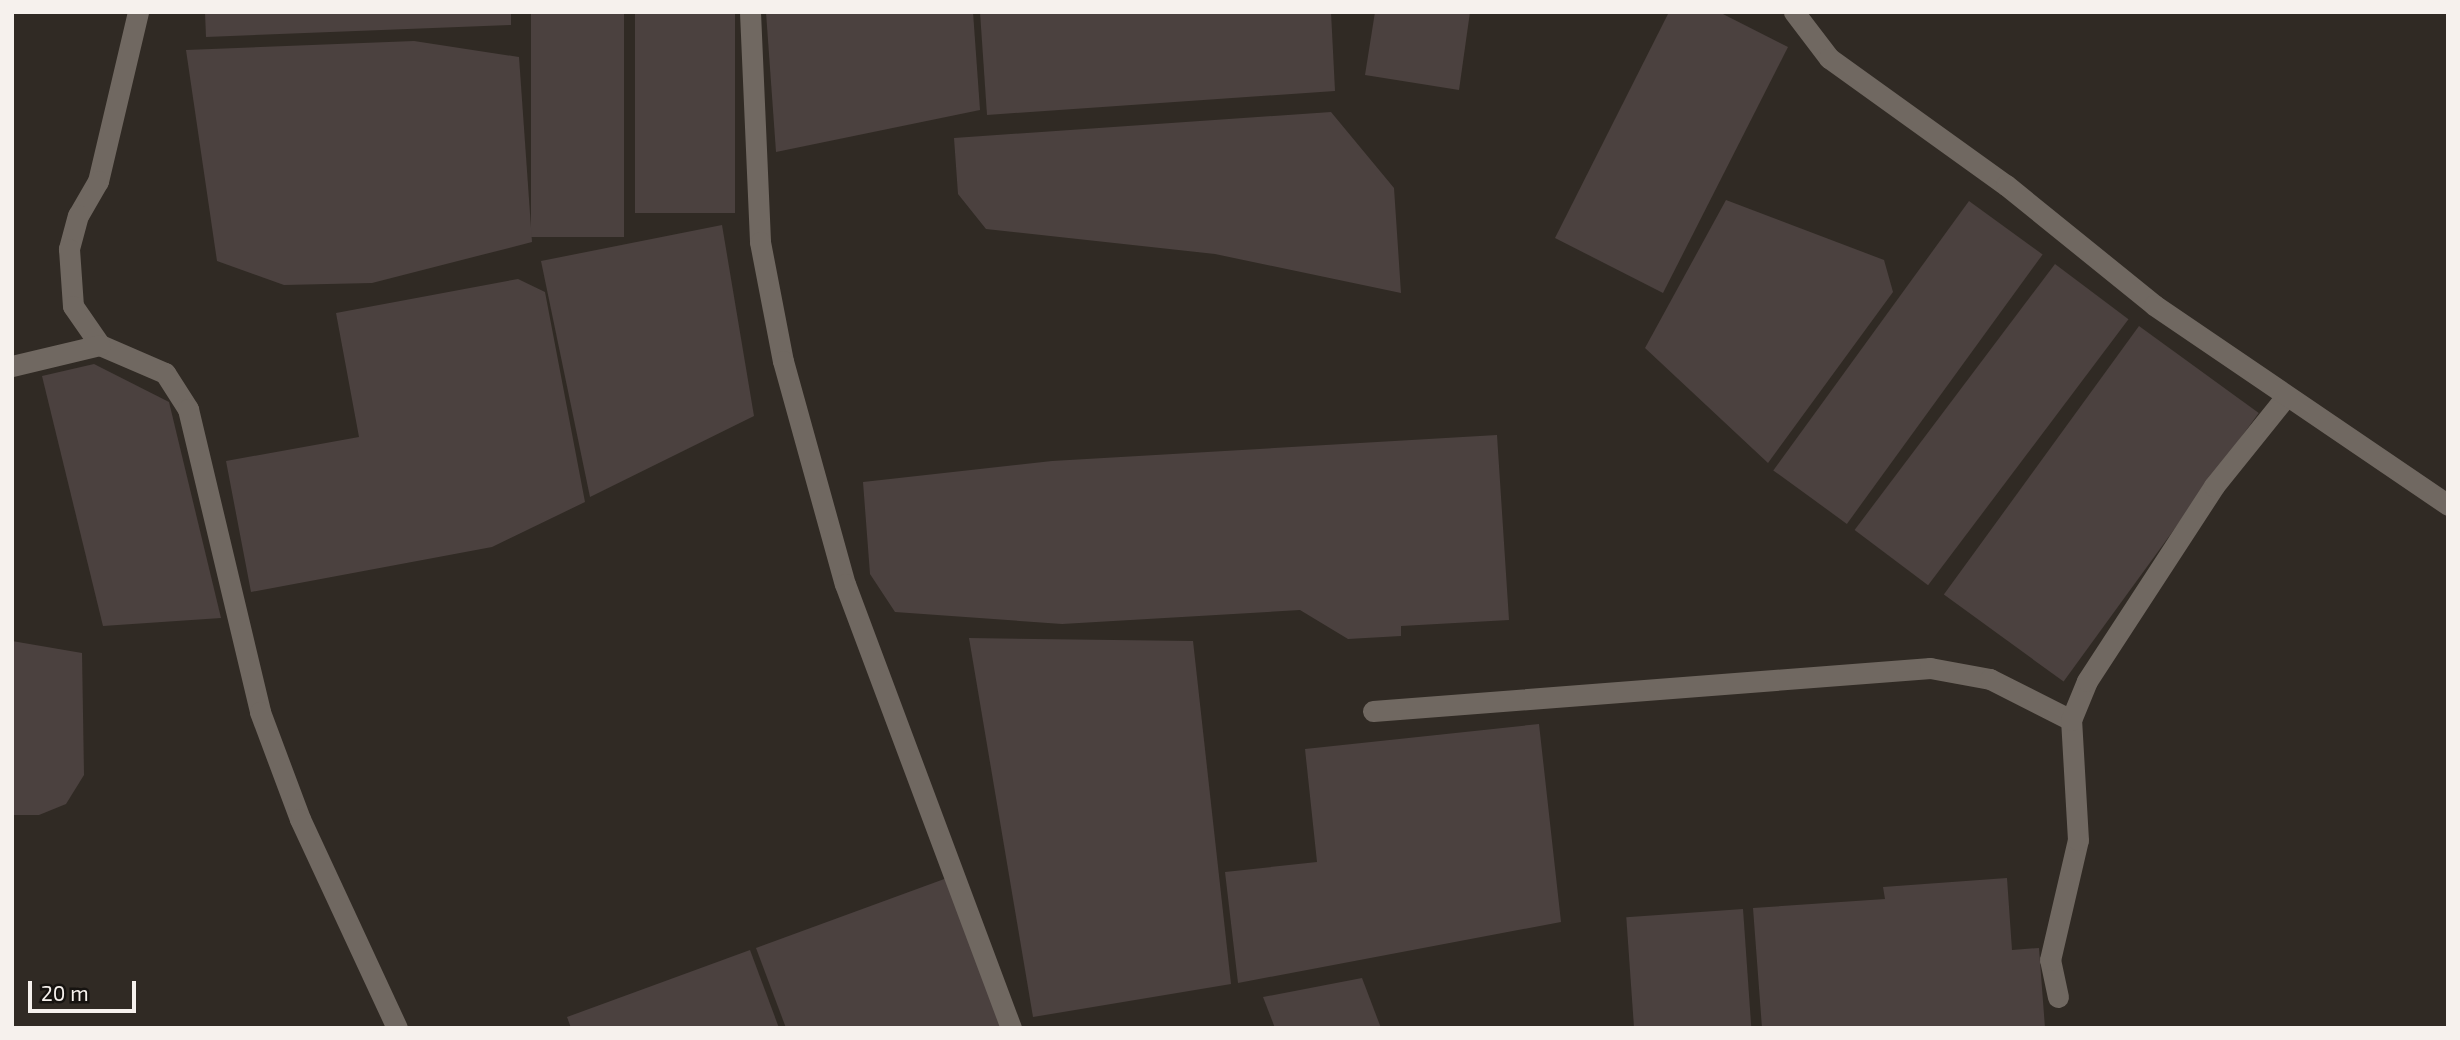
<!DOCTYPE html>
<style>
body{margin:0}
#map{position:relative;width:2460px;height:1040px;overflow:hidden;background:#302a24;font-family:"Exo 2",sans-serif}
div>[style]{position:absolute}
.building>*{inset:0;background:#4b413f;transform-origin:0 0}
.service>*{height:21px;margin:-10.5px;padding:0 10.5px;transform-origin:10.5px;border-radius:10.5px;background:#706861}
.minor>*{height:21px;margin:-10.5px;padding:0 10.5px;transform-origin:10.5px;border-radius:10.5px;background:#706861}
span{translate:-50% -50%;white-space:nowrap;text-align:center;line-height:1.15;-webkit-text-stroke:5px #161310;paint-order:stroke}
.frame{position:absolute;inset:0;border:14px solid #f6f1ed;pointer-events:none}
.scale{position:absolute;left:28px;top:981px;width:108px;height:32px;box-sizing:border-box;border:4px solid #f6f1ed;border-top:0;padding-left:9px;font-size:21px;line-height:24px;white-space:nowrap;color:#f6f1ed;-webkit-text-stroke:5px #161310;paint-order:stroke}
</style>
<div id="map">
<div class="building">
<i style="clip-path:polygon(205px 12px,511px 12px,511px 25px,206px 37px)"></i>
<i style="left:531px;top:12px;width:93px;height:225px"></i>
<i style="left:635px;top:12px;width:100px;height:201px"></i>
<i style="clip-path:polygon(766px 12px,973px 12px,980px 110px,776px 152px)"></i>
<i style="clip-path:polygon(980px 12px,1331px 12px,1335px 91px,987px 115px)"></i>
<i style="clip-path:polygon(1375px 12px,1470px 12px,1459px 90px,1365px 75px)"></i>
<i style="clip-path:polygon(1669px 12px,1719px 12px,1788px 47px,1663px 293px,1555px 238px)"></i>
<i style="clip-path:polygon(414px 41px,519px 57px,532px 242px,372px 283px,284px 285px,217px 261px,186px 50px)"></i>
<i style="clip-path:polygon(1331px 112px,1394px 188px,1401px 293px,1215px 254px,986px 229px,958px 194px,954px 138px)"></i>
<i style="clip-path:polygon(1726px 200px,1884px 260px,1893px 292px,1768px 463px,1645px 348px)"></i>
<i style="left:1969px;top:201px;width:91px;height:333px;rotate:36deg"></i>
<i style="clip-path:polygon(722px 225px,754px 416px,590px 497px,541px 261px)"></i>
<i style="left:2055px;top:264px;width:92px;height:333px;rotate:37deg"></i>
<i style="clip-path:polygon(518px 279px,545px 292px,585px 502px,492px 547px,251px 592px,226px 461px,359px 437px,336px 313px)"></i>
<i style="left:2139px;top:326px;width:148px;height:332px;rotate:36deg"></i>
<i style="clip-path:polygon(94px 364px,169px 402px,221px 618px,103px 626px,42px 376px)"></i>
<i style="clip-path:polygon(1497px 435px,1509px 620px,1401px 626px,1401px 636px,1348px 639px,1300px 610px,1062px 624px,895px 612px,870px 574px,863px 482px,1052px 461px)"></i>
<i style="clip-path:polygon(969px 638px,1193px 641px,1231px 984px,1033px 1017px)"></i>
<i style="clip-path:polygon(12px 641px,82px 653px,84px 775px,66px 804px,39px 815px,12px 815px)"></i>
<i style="clip-path:polygon(1539px 724px,1561px 922px,1238px 983px,1225px 872px,1317px 862px,1305px 749px)"></i>
<i style="clip-path:polygon(947px 878px,1003px 1028px,786px 1028px,756px 948px)"></i>
<i style="clip-path:polygon(2007px 878px,2012px 950px,2039px 948px,2045px 1028px,1762px 1028px,1753px 908px,1885px 899px,1883px 887px)"></i>
<i style="left:1743px;top:909px;width:119px;height:117px;rotate:86deg"></i>
<i style="clip-path:polygon(750px 950px,779px 1028px,571px 1028px,567px 1017px)"></i>
<i style="clip-path:polygon(1362px 978px,1381px 1028px,1275px 1028px,1263px 997px)"></i>
</div>
<div class="service">
<i style="left:138px;top:12px;width:174px;rotate:103.3deg"></i>
<i style="left:98px;top:181px;width:39px;rotate:120deg"></i>
<i style="left:78px;top:215px;width:35px;rotate:105deg"></i>
<i style="left:69px;top:249px;width:57px;rotate:86deg"></i>
<i style="left:73px;top:306px;width:47px;rotate:55.3deg"></i>
<i style="left:100px;top:345px;width:71px;rotate:23.3deg"></i>
<i style="left:165px;top:373px;width:43px;rotate:57.4deg"></i>
<i style="left:188px;top:409px;width:311px;rotate:76.6deg"></i>
<i style="left:260px;top:712px;width:114px;rotate:69.5deg"></i>
<i style="left:300px;top:819px;width:230px;rotate:65.1deg"></i>
<i style="left:750px;top:12px;width:230px;rotate:87.5deg"></i>
<i style="left:760px;top:242px;width:121px;rotate:79.1deg"></i>
<i style="left:783px;top:361px;width:231px;rotate:74.5deg"></i>
<i style="left:845px;top:584px;width:474px;rotate:69.5deg"></i>
<i style="left:12px;top:366px;width:90px;rotate:-13.4deg"></i>
<i style="left:1373px;top:711px;width:559px;rotate:-4.41deg"></i>
<i style="left:1930px;top:668px;width:61px;rotate:10.4deg"></i>
<i style="left:1990px;top:679px;width:91px;rotate:26.8deg"></i>
<i style="left:2058px;top:997px;width:38px;rotate:-102deg"></i>
<i style="left:2050px;top:960px;width:123px;rotate:-76.9deg"></i>
<i style="left:2078px;top:840px;width:120px;rotate:-93.3deg"></i>
<i style="left:2071px;top:720px;width:42px;rotate:-67.7deg"></i>
<i style="left:2087px;top:681px;width:233px;rotate:-56.9deg"></i>
<i style="left:2214px;top:486px;width:112px;rotate:-51.2deg"></i>
</div>
<div class="minor">
<i style="left:1794px;top:12px;width:58px;rotate:52.7deg"></i>
<i style="left:1829px;top:58px;width:218px;rotate:35.7deg"></i>
<i style="left:2006px;top:185px;width:191px;rotate:39deg"></i>
<i style="left:2154px;top:305px;width:356px;rotate:34.2deg"></i>
</div>
<div class="frame"></div>
<div class="scale">20 m</div>
</div>
